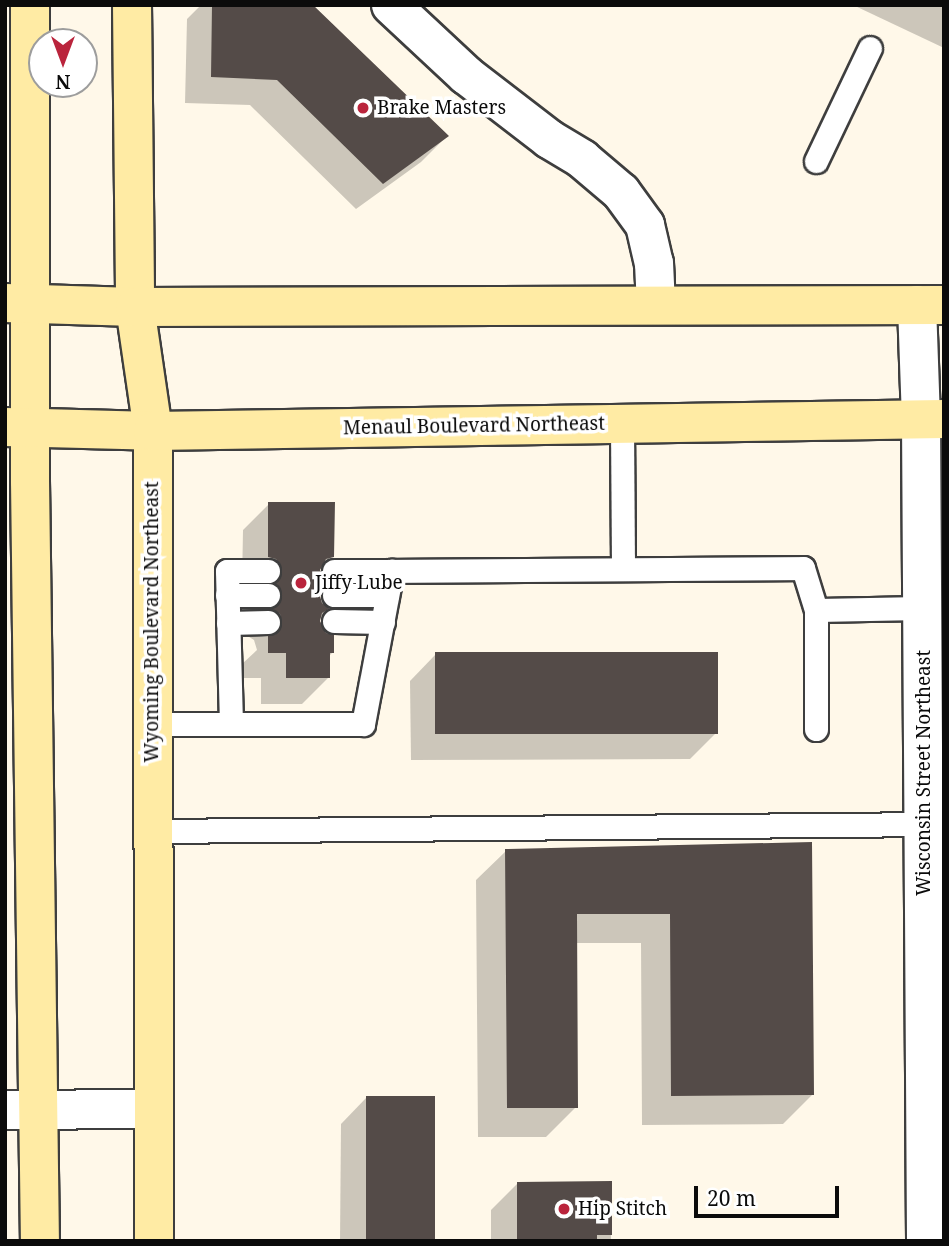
<!DOCTYPE html>
<style>
body{margin:0}
#map{position:relative;width:949px;height:1246px;overflow:hidden;background:#fff8e9;font-family:"Noto Serif",serif}
div>[style]{position:absolute}
.shadow>*{inset:0;background:#0003}
.building>*{inset:0;background:#544b48;transform-origin:0 0}
.roads{filter:drop-shadow(2px 0 #3e3e3e) drop-shadow(-2px 0 #3e3e3e) drop-shadow(0 2px #3e3e3e) drop-shadow(0 -2px #3e3e3e)}
.service>*{height:23px;margin:-11.5px;padding:0 11.5px;transform-origin:11.5px;border-radius:11.5px;background:#fff}
.minor>*{height:38px;margin:-19px;padding:0 19px;transform-origin:19px;border-radius:19px;background:#fff}
.secondary>*{height:38px;margin:-19px;padding:0 19px;transform-origin:19px;border-radius:19px;background:#ffeba4}
.dots>*{width:19px;height:19px;translate:-50% -50%;box-sizing:border-box;border:4px solid #fff;border-radius:50%}
span{translate:-50% -50%;white-space:nowrap;text-align:center;line-height:1.15;-webkit-text-stroke:7px #fff;paint-order:stroke}
.poi-label{font-size:19px;color:#0b0b0b}
.left{translate:0 -50%;text-align:left}
.street-label{font-size:19px;color:#0b0b0b}
.frame{position:absolute;inset:0;border:7px solid #0b0b0b;pointer-events:none}
.north{position:absolute;left:28px;top:28px;width:70px;height:70px;box-sizing:border-box;background:#fff;border:2px solid #9d9d9d;border-radius:50%;rotate:180deg;font-size:19px;font-weight:700;line-height:28px;text-align:center;color:#0b0b0b}
.north::after{content:'';display:block;margin:auto;width:24px;height:32px;background:#ba243c;clip-path:polygon(50% 0,100% 100%,50% 72%,0 100%)}
.scale{position:absolute;left:694px;top:1186px;width:145px;height:32px;box-sizing:border-box;border:4px solid #0b0b0b;border-top:0;padding-left:9px;font-size:21px;line-height:24px;white-space:nowrap;color:#0b0b0b;-webkit-text-stroke:5px #fff;paint-order:stroke}
</style>
<div id="map">
<div class="shadow">
<i style="clip-path:polygon(201px 5px,311px 5px,447px 136px,421px 162px,356px 209px,250px 105px,185px 103px,187px 19px)"></i>
<i style="clip-path:polygon(853px 5px,944px 5px,944px 48px)"></i>
<i style="clip-path:polygon(269px 504px,332px 556px,318px 570px,318px 596px,321px 604px,327px 608px,318px 622px,333px 652px,328px 657px,328px 678px,302px 704px,261px 704px,261px 678px,242px 678px,242px 664px,257px 650px,254px 640px,246px 635px,255px 626px,255px 615px,250px 610px,257px 598px,249px 585px,242px 583px,243px 530px)"></i>
<i style="clip-path:polygon(436px 654px,716px 733px,690px 759px,411px 760px,410px 681px)"></i>
<i style="clip-path:polygon(811px 844px,813px 1094px,783px 1124px,642px 1125px,641px 943px,575px 943px,576px 1107px,546px 1137px,478px 1137px,476px 880px,506px 851px)"></i>
<i style="clip-path:polygon(367px 1097px,432px 1241px,340px 1241px,341px 1124px)"></i>
<i style="clip-path:polygon(610px 1183px,611px 1241px,491px 1241px,491px 1210px,517px 1184px)"></i>
</div>
<div class="building">
<i style="clip-path:polygon(212px 5px,313px 5px,449px 136px,383px 184px,277px 80px,211px 77px)"></i>
<i style="clip-path:polygon(268px 502px,335px 502px,334px 557px,326px 559px,320px 570px,327px 583px,320px 596px,322px 603px,330px 608px,322px 613px,320px 621px,326px 633px,334px 635px,334px 653px,330px 653px,330px 678px,286px 678px,286px 653px,268px 653px,268px 636px,276px 634px,282px 622px,280px 614px,270px 609px,280px 601px,280px 589px,275px 583px,282px 570px,276px 559px,268px 557px)"></i>
<i style="left:718px;top:652px;width:82px;height:283px;rotate:90deg"></i>
<i style="clip-path:polygon(812px 842px,814px 1095px,671px 1096px,670px 914px,577px 914px,578px 1108px,507px 1108px,505px 849px)"></i>
<i style="left:366px;top:1096px;width:69px;height:145px"></i>
<i style="clip-path:polygon(612px 1181px,612px 1235px,597px 1235px,597px 1241px,517px 1241px,517px 1182px)"></i>
</div>
<div class="roads">
<div class="service">
<i style="left:816px;top:161px;width:125px;rotate:-64.5deg"></i>
<i style="left:622px;top:424px;width:145px;rotate:89.6deg"></i>
<i style="left:334px;top:571px;width:58px"></i>
<i style="left:227px;top:595px;width:41px"></i>
<i style="left:334px;top:595px;width:53px"></i>
<i style="left:334px;top:621px;width:49px;rotate:1.2deg"></i>
<i style="left:228px;top:623px;width:40px;rotate:-1.4deg"></i>
<i style="left:151px;top:724px;width:212px"></i>
<i style="left:363px;top:724px;width:156px;rotate:-79.3deg"></i>
<i style="left:392px;top:571px;width:411px;rotate:-0.4deg"></i>
<i style="left:803px;top:568px;width:44px;rotate:72.8deg"></i>
<i style="left:231px;top:724px;width:153px;rotate:-91.5deg"></i>
<i style="left:227px;top:571px;width:41px"></i>
<i style="left:816px;top:729px;width:119px;rotate:-90deg"></i>
<i style="left:816px;top:610px;width:106px;rotate:-1.1deg"></i>
<i style="left:152px;top:831px;width:792px;rotate:-0.51deg"></i>
</div>
<div class="minor">
<i style="left:391px;top:5px;width:103px;rotate:43deg"></i>
<i style="left:466px;top:75px;width:105px;rotate:37.6deg"></i>
<i style="left:549px;top:139px;width:39px;rotate:31deg"></i>
<i style="left:582px;top:159px;width:51px;rotate:40.2deg"></i>
<i style="left:621px;top:192px;width:41px;rotate:54deg"></i>
<i style="left:645px;top:225px;width:39px;rotate:77deg"></i>
<i style="left:654px;top:263px;width:42px;rotate:87.3deg"></i>
<i style="left:917px;top:305px;width:114px;rotate:88deg"></i>
<i style="left:921px;top:419px;width:822px;rotate:89.65deg"></i>
<i style="left:5px;top:1110px;width:146px;rotate:-0.4deg"></i>
</div>
<div class="secondary">
<i style="left:30px;top:5px;width:476px;rotate:90deg"></i>
<i style="left:30px;top:481px;width:760px;rotate:89.25deg"></i>
<i style="left:132px;top:5px;width:302px;rotate:89.4deg"></i>
<i style="left:135px;top:307px;width:125px;rotate:81.7deg"></i>
<i style="left:153px;top:431px;width:810px;rotate:89.93deg"></i>
<i style="left:5px;top:303px;width:130px;rotate:1.8deg"></i>
<i style="left:135px;top:307px;width:809px;rotate:-0.14deg"></i>
<i style="left:5px;top:427px;width:148px;rotate:1.5deg"></i>
<i style="left:153px;top:431px;width:791px;rotate:-0.87deg"></i>
</div>
</div>
<div class="dots">
<i style="left:363px;top:108px;background:#ba243c"></i>
<i style="left:301px;top:583px;background:#ba243c"></i>
<i style="left:564px;top:1209px;background:#ba243c"></i>
</div>
<div class="poi-label">
<span class="left" style="left:377px;top:108px">Brake Masters</span>
<span class="left" style="left:315px;top:583px">Jiffy Lube</span>
<span class="left" style="left:578px;top:1209px">Hip Stitch</span>
</div>
<div class="street-label">
<span style="left:474px;top:426px;rotate:-1deg">Menaul Boulevard Northeast</span>
<span style="left:152px;top:622px;rotate:-90deg">Wyoming Boulevard Northeast</span>
<span style="left:924px;top:773px;rotate:-90deg">Wisconsin Street Northeast</span>
</div>
<div class="frame"></div>
<div class="north">N</div>
<div class="scale">20 m</div>
</div>
